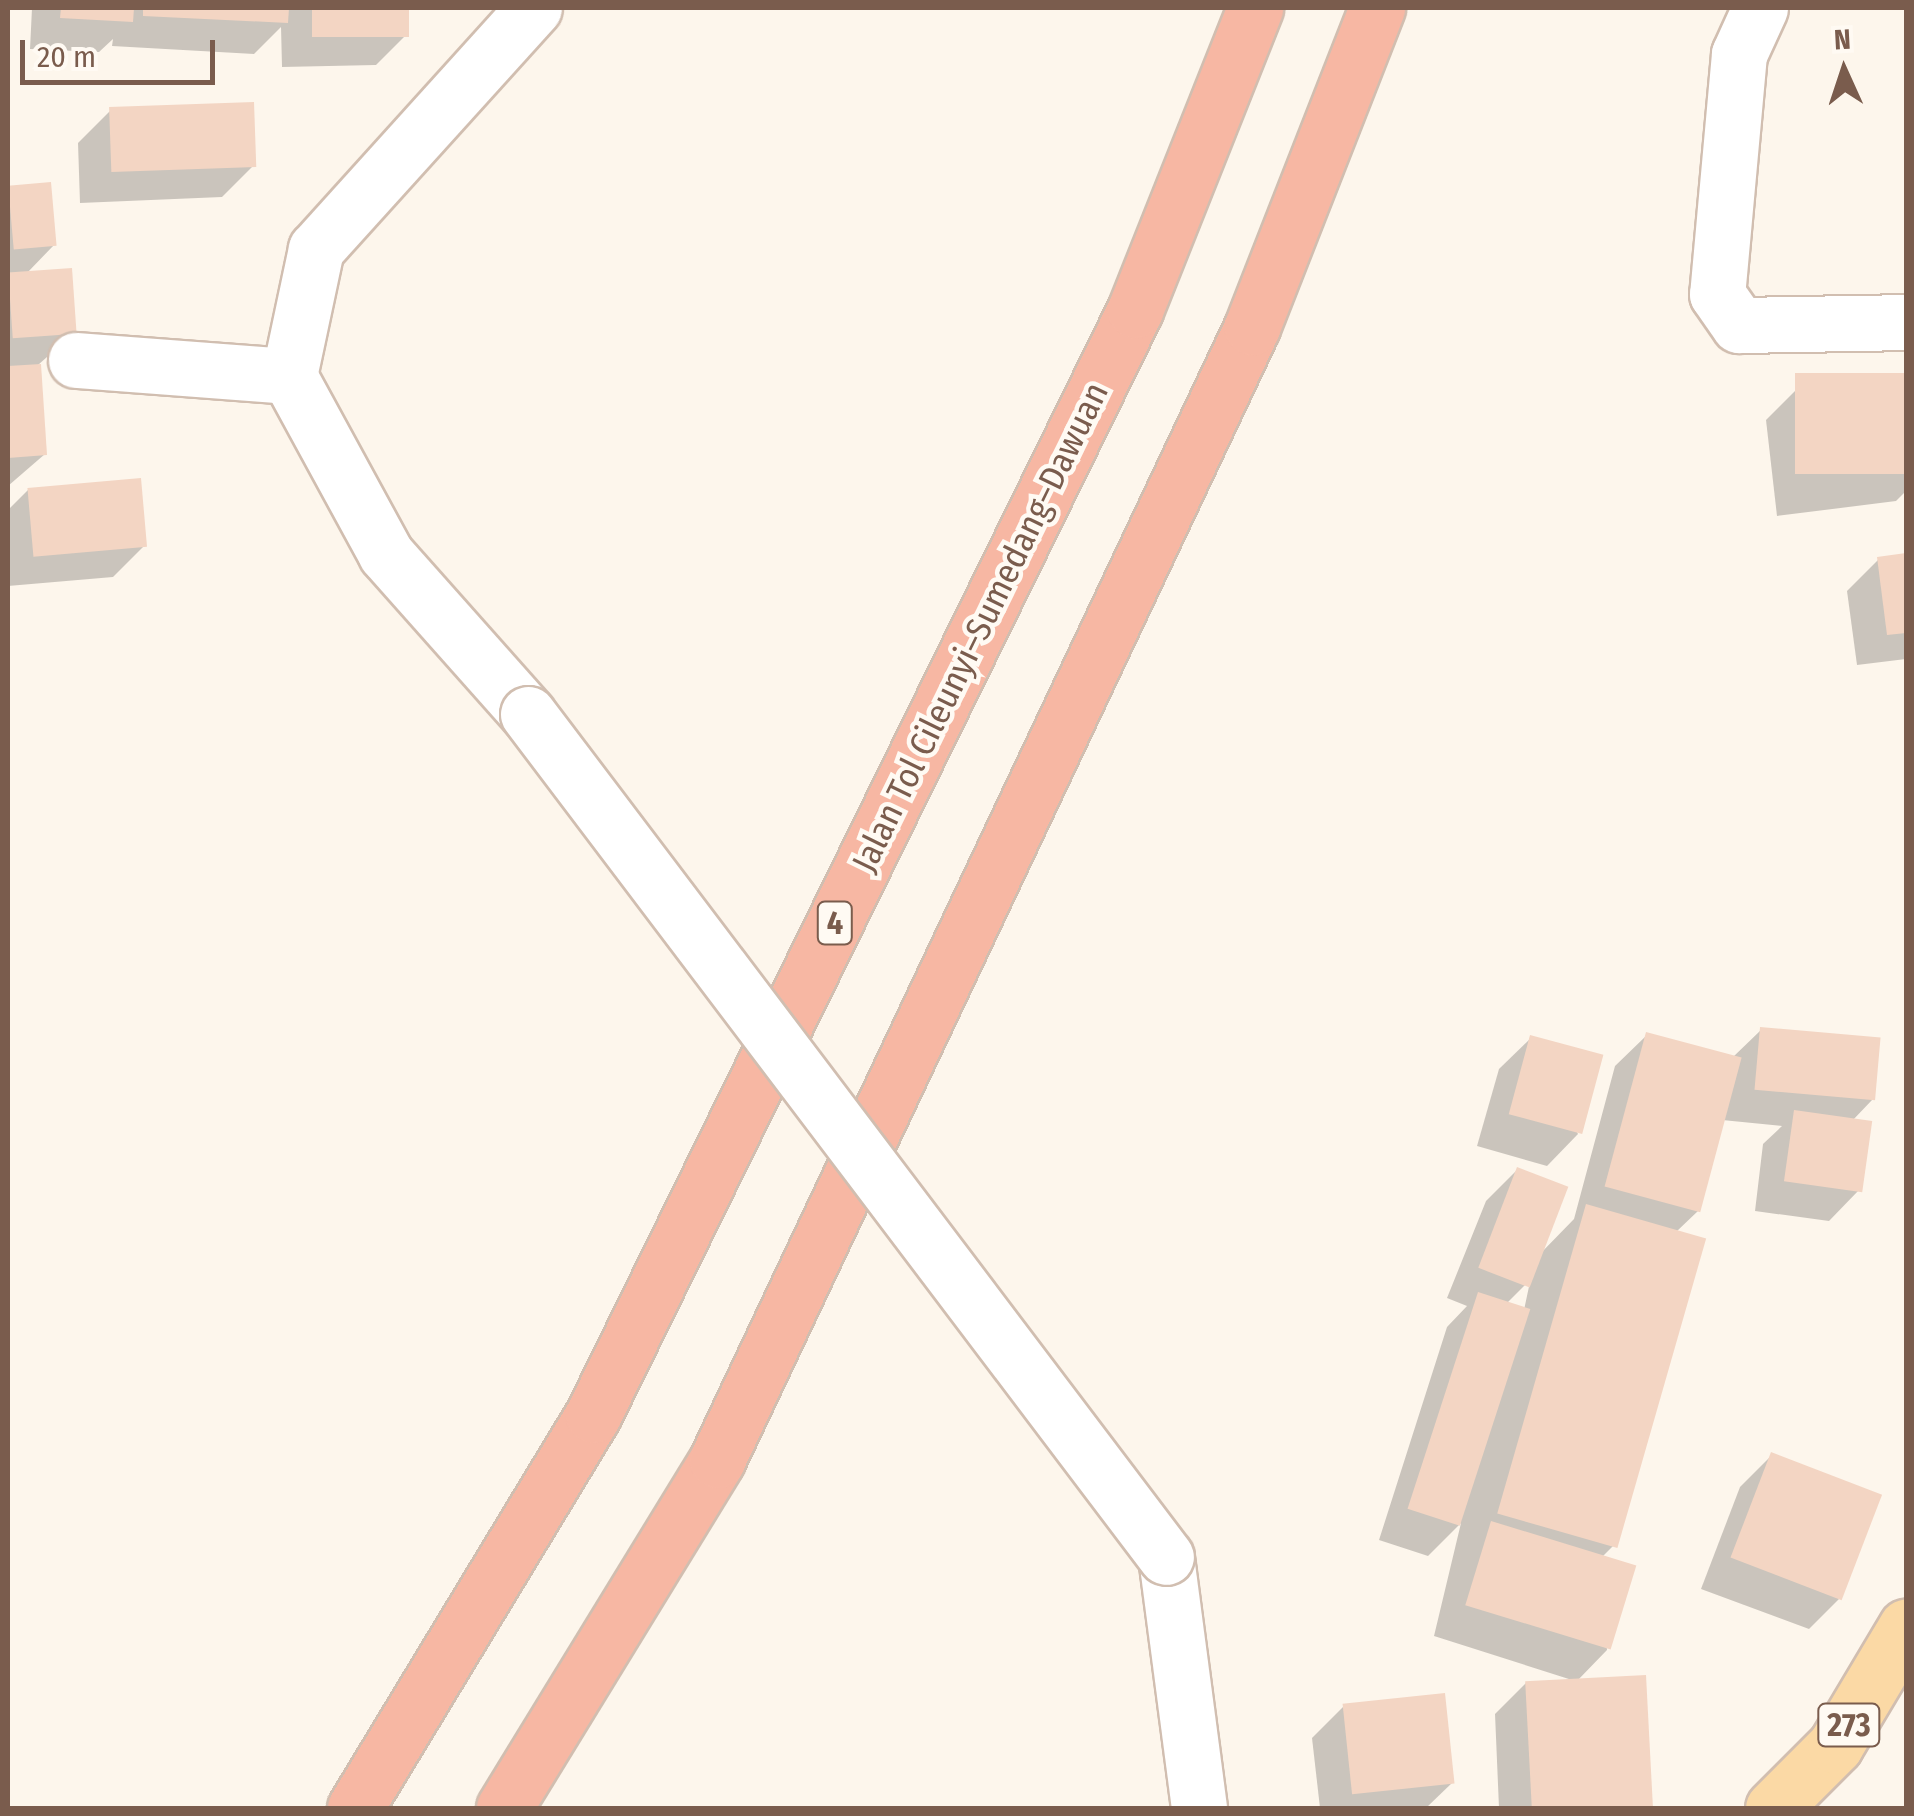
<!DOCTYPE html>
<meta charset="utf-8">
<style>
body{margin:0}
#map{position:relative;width:1914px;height:1816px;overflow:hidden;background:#fdf6ec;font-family:"Fira Sans Condensed",sans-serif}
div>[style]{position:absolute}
.shadow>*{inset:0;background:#0003}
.building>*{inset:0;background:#f3d5c3;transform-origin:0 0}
.roads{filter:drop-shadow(2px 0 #d1beb0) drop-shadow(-2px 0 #d1beb0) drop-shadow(0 2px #d1beb0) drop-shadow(0 -2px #d1beb0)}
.minor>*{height:55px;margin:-27.5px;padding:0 27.5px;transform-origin:27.5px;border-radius:27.5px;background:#fff}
.primary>*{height:55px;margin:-27.5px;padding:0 27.5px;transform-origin:27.5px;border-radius:27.5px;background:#fbd9a5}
.motorway>*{height:55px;margin:-27.5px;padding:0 27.5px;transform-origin:27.5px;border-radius:27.5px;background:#f7b7a3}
.bridges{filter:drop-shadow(2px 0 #d1beb0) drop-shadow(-2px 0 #d1beb0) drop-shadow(0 2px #d1beb0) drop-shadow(0 -2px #d1beb0)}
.minor-bridge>*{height:55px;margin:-27.5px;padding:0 27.5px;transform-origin:27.5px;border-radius:27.5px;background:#fff}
span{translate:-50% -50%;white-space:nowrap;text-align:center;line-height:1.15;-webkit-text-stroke:9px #fffaf3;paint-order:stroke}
.shield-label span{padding:2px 8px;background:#fffaf3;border:2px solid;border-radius:8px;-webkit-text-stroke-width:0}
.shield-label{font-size:32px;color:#7a5c4d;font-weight:700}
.street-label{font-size:35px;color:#7a5c4d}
.frame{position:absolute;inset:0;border:10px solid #7a5c4d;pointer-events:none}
.north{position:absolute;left:1794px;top:20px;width:100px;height:100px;-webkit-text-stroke:8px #fffaf3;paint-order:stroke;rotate:357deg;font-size:28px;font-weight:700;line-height:40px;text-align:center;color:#7a5c4d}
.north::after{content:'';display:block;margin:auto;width:35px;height:45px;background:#7a5c4d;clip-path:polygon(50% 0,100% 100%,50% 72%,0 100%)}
.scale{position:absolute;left:20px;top:40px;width:195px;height:45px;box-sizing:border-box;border:5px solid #7a5c4d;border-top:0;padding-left:12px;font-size:30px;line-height:35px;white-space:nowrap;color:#7a5c4d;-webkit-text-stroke:8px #fffaf3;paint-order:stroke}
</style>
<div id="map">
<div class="shadow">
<i style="clip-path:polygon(32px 8px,407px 8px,408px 33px,376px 65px,282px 67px,281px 27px,254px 54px,112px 46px,113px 39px,99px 52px,30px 49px)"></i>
<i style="clip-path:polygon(110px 111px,253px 166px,222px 197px,80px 203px,78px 143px)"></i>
<i style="clip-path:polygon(49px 185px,54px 245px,27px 273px,74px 333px,38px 365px,45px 454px,8px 486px,8px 187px)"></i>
<i style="clip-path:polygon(1906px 375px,1906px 491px,1896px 501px,1777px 516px,1766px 420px,1797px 389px)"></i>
<i style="clip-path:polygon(28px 490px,144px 546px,113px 577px,8px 586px,8px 510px)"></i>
<i style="clip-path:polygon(1906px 556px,1906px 659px,1857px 665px,1847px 591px,1878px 560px)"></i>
<i style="clip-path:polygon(evenodd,1761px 1030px,1873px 1099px,1852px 1121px,1860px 1189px,1829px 1221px,1755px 1211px,1763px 1144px,1782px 1126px,1722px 1120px,1698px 1211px,1676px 1232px,1613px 1546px,1601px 1558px,1607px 1650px,1577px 1681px,1644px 1678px,1650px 1808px,1499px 1808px,1495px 1714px,1526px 1683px,1572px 1680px,1434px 1636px,1461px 1523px,1428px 1556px,1379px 1540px,1447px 1327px,1467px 1306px,1447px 1298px,1486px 1201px,1517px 1170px,1537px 1257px,1574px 1219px,1615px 1066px,1647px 1035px,1733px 1057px,1761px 1030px,1534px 1263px,1524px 1310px,1506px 1304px,1525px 1285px,1534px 1263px)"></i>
<i style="clip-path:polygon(1531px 1038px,1578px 1134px,1547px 1166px,1477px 1146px,1499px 1069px)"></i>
<i style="clip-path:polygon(1772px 1455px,1840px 1598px,1809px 1629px,1701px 1589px,1740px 1487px)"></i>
<i style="clip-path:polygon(1344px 1706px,1453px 1782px,1426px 1808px,1320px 1808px,1312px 1738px)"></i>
</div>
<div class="building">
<i style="clip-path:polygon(61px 8px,134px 8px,133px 22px,60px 18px)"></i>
<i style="clip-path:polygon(143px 8px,289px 8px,288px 23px,143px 16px)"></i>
<i style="left:312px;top:8px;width:97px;height:29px"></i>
<i style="left:254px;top:102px;width:65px;height:145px;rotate:88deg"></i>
<i style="left:51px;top:182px;width:64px;height:43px;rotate:85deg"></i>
<i style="left:72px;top:268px;width:66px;height:64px;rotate:86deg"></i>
<i style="clip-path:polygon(41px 364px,47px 455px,8px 458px,8px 366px)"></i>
<i style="left:1906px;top:373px;width:101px;height:111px;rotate:90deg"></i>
<i style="left:141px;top:478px;width:69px;height:114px;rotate:85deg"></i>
<i style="clip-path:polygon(1906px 553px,1906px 633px,1887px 635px,1877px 557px)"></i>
<i style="left:1760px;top:1027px;width:121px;height:63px;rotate:5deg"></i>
<i style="left:1646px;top:1032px;width:99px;height:160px;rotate:15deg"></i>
<i style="left:1530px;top:1035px;width:76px;height:82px;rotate:15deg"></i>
<i style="left:1794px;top:1110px;width:79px;height:72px;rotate:8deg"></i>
<i style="left:1517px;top:1167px;width:55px;height:108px;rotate:21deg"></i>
<i style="left:1586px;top:1204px;width:125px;height:322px;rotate:16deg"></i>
<i style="left:1478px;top:1292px;width:55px;height:228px;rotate:18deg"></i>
<i style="left:1771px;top:1452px;width:119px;height:113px;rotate:21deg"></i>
<i style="left:1491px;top:1521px;width:152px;height:88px;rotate:17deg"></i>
<i style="left:1646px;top:1675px;width:133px;height:121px;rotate:87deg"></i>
<i style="left:1445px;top:1693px;width:91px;height:103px;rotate:84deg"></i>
</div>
<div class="roads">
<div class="minor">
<i style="left:1760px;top:8px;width:51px;rotate:114.5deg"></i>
<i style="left:1739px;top:54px;width:241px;rotate:95.2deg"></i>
<i style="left:1717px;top:294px;width:38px;rotate:55deg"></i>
<i style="left:1739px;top:325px;width:167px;rotate:-1deg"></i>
<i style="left:76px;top:360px;width:214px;rotate:4.3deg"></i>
<i style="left:528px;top:714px;width:214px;rotate:-131.6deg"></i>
<i style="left:386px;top:554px;width:203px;rotate:-118.6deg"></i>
<i style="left:289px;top:376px;width:130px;rotate:-78deg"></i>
<i style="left:316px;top:249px;width:325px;rotate:-47.9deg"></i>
<i style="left:1166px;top:1557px;width:253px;rotate:82.5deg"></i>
</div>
<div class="primary">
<i style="left:1773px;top:1808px;width:88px;rotate:-45deg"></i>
<i style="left:1835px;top:1746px;width:139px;rotate:-59.2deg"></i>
</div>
<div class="motorway">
<i style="left:355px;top:1808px;width:459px;rotate:-58.8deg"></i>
<i style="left:593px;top:1415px;width:1231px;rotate:-63.87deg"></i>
<i style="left:1135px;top:310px;width:325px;rotate:-68.3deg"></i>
<i style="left:504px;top:1808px;width:408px;rotate:-58.5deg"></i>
<i style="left:717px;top:1460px;width:1253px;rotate:-64.72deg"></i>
<i style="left:1252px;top:327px;width:343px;rotate:-68.6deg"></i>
</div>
</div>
<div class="bridges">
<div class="minor-bridge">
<i style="left:528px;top:714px;width:1057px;rotate:52.88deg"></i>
</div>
</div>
<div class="shield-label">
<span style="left:835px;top:923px">4</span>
<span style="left:1849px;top:1725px">273</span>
</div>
<div class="street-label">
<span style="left:980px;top:627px;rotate:-64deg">Jalan Tol Cileunyi–Sumedang–Dawuan</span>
</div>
<div class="frame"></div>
<div class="north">N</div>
<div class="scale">20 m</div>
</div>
